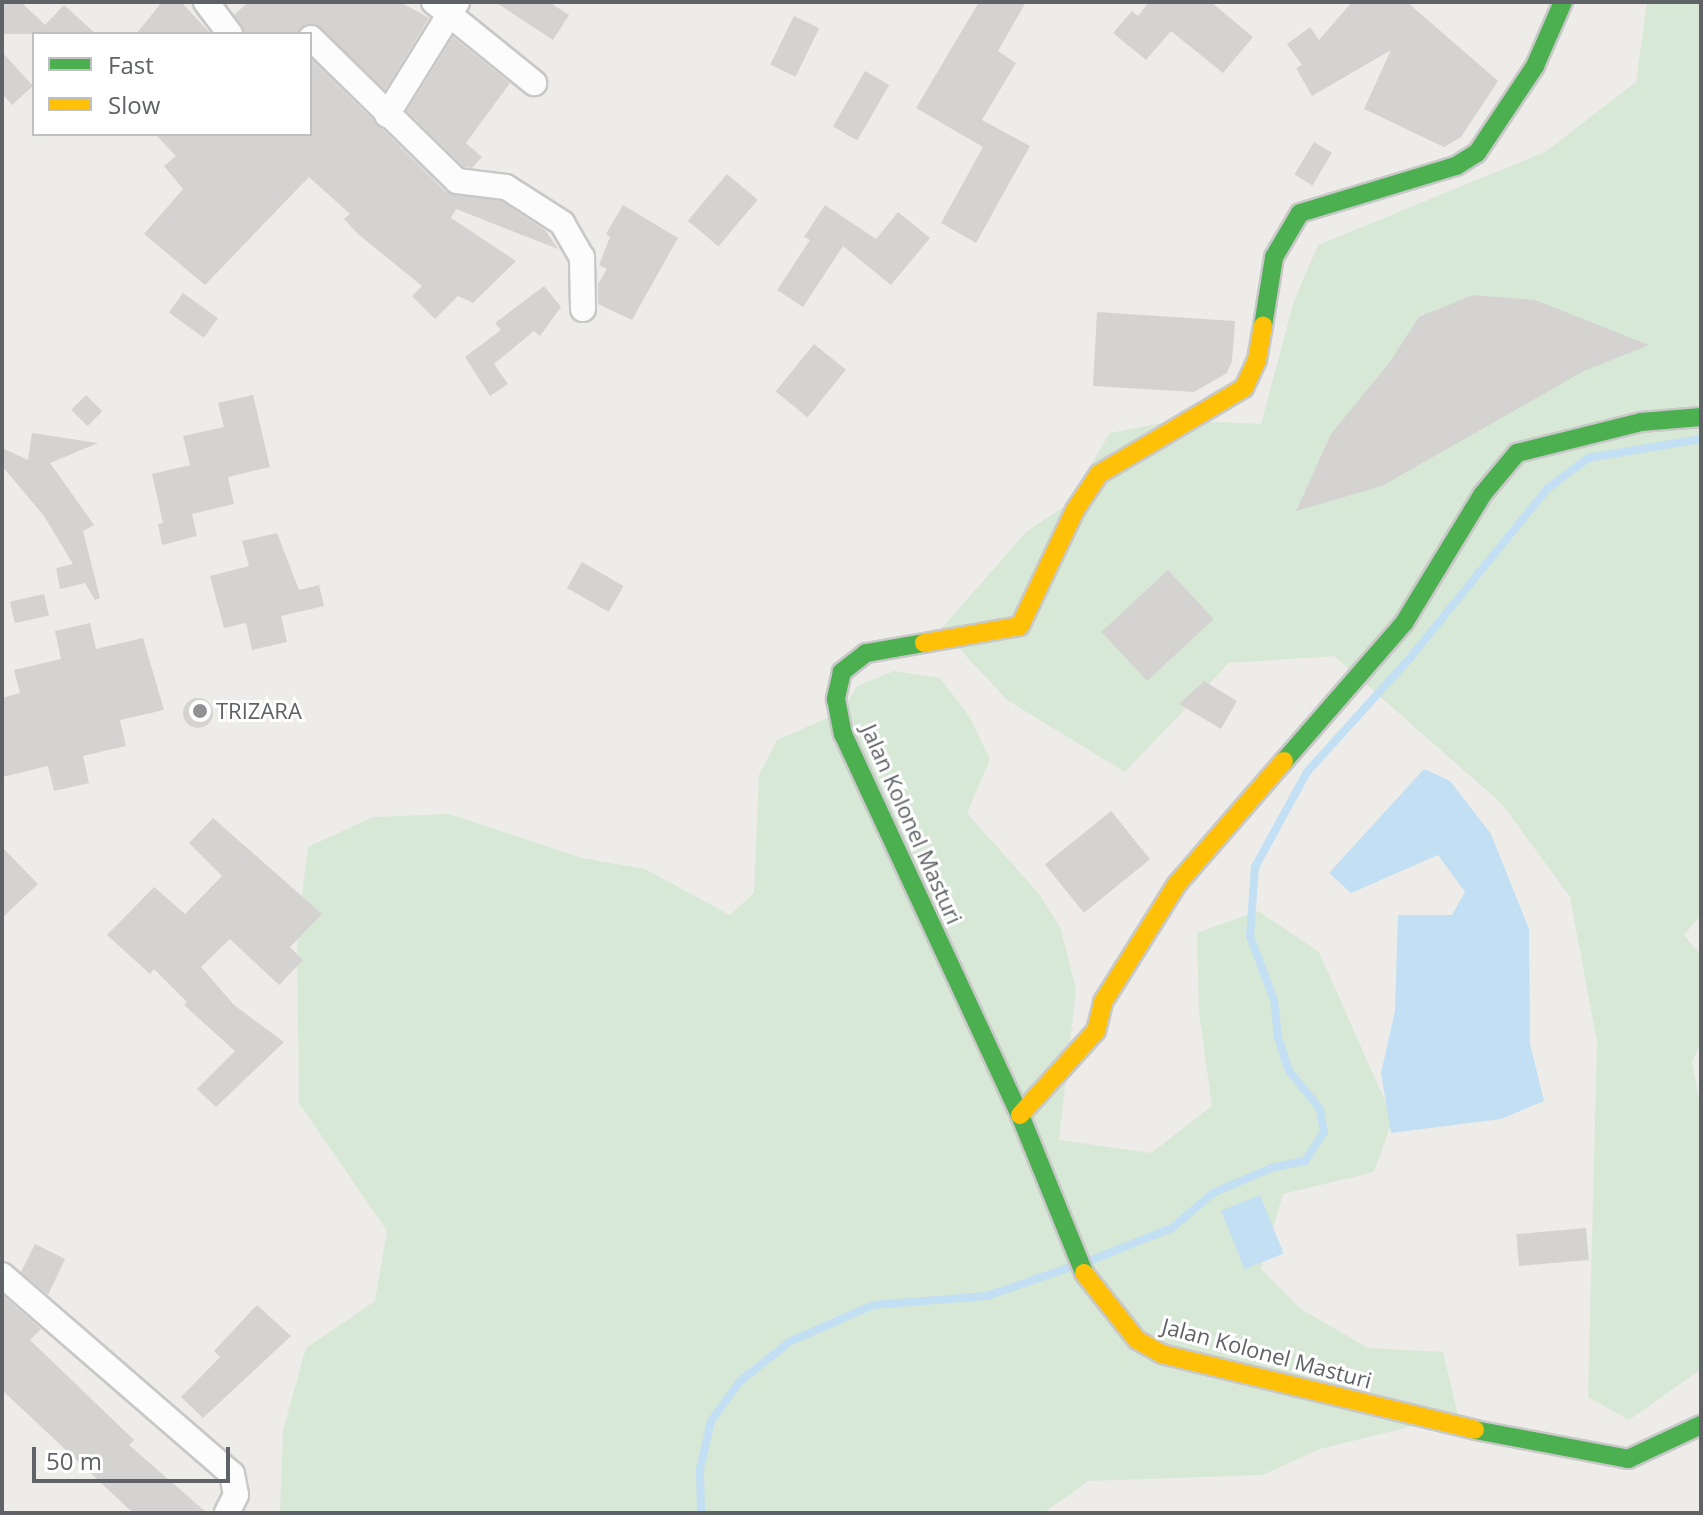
<!DOCTYPE html>
<style>
body{margin:0}
#map{position:relative;width:1703px;height:1515px;overflow:hidden;background:#edece9;font-family:"Open Sans",sans-serif}
div>[style]{position:absolute}
.green>*{inset:0;background:#d8e8d6}
.water>*{inset:0;background:#c2dff3;transform-origin:0 0}
.stream>*{height:8px;margin:-4px;padding:0 4px;transform-origin:4px;border-radius:4px;background:#c2dff3}
.building>*{inset:0;background:#d4d3d2;transform-origin:0 0}
.round{border-radius:50%}
.roads{filter:drop-shadow(2px 0 #c8c8c8) drop-shadow(-2px 0 #c8c8c8) drop-shadow(0 2px #c8c8c8) drop-shadow(0 -2px #c8c8c8)}
.street>*{height:24px;margin:-12px;padding:0 12px;transform-origin:12px;border-radius:12px;background:#fcfcfc}
.fast>*{height:18px;margin:-9px;padding:0 9px;transform-origin:9px;border-radius:9px;background:#4caf50}
.slow>*{height:18px;margin:-9px;padding:0 9px;transform-origin:9px;border-radius:9px;background:#ffc107}
.dots>*{width:22px;height:22px;translate:-50% -50%;box-sizing:border-box;border:4px solid #fff;border-radius:50%}
span{translate:-50% -50%;white-space:nowrap;text-align:center;line-height:1.15;-webkit-text-stroke:6px #fff;paint-order:stroke}
.poi-label{font-size:22px;color:#5f6266}
.left{translate:0 -50%;text-align:left}
.street-label{font-size:22px;color:#5f6266}
.frame{position:absolute;inset:0;border:4px solid #5f6266;pointer-events:none}
.legend{position:absolute;left:32px;top:32px;width:280px;height:104px;box-sizing:border-box;background:#fff;border:2px solid #bfc0c2;margin:0;padding:10px 14px;list-style:none;font-size:24px;color:#5f6266}
.legend li{display:flex;align-items:center;gap:16px;height:40px}
.legend b{width:40px;border:2px solid #bfc0c2}
.scale{position:absolute;left:32px;top:1447px;width:198px;height:36px;box-sizing:border-box;border:4px solid #5f6266;border-top:0;padding-left:10px;font-size:24px;line-height:28px;white-space:nowrap;color:#5f6266;-webkit-text-stroke:6px #fff;paint-order:stroke}
</style>
<div id="map">
<div class="green">
<i style="clip-path:polygon(1647px 2px,1701px 2px,1701px 915px,1684px 935px,1701px 955px,1701px 1043px,1692px 1061px,1701px 1110px,1701px 1369px,1629px 1420px,1588px 1397px,1597px 1042px,1570px 897px,1502px 804px,1334px 656px,1229px 663px,1125px 772px,1007px 700px,941px 629px,1026px 532px,1066px 505px,1110px 433px,1177px 420px,1261px 424px,1294px 301px,1318px 245px,1545px 152px,1636px 82px)"></i>
<i style="clip-path:polygon(894px 671px,940px 678px,969px 716px,990px 759px,967px 813px,1039px 894px,1061px 929px,1076px 989px,1059px 1140px,1151px 1153px,1212px 1106px,1199px 1012px,1197px 933px,1258px 911px,1319px 952px,1393px 1119px,1374px 1172px,1283px 1194px,1261px 1269px,1301px 1309px,1368px 1348px,1443px 1352px,1458px 1415px,1320px 1449px,1262px 1475px,1089px 1481px,1043px 1513px,280px 1513px,283px 1430px,306px 1348px,375px 1301px,387px 1231px,299px 1103px,297px 936px,308px 847px,373px 817px,449px 814px,582px 858px,645px 869px,730px 915px,754px 893px,759px 775px,777px 740px,841px 712px,857px 686px)"></i>
</div>
<div class="water">
<i style="clip-path:polygon(1424px 769px,1450px 781px,1491px 834px,1529px 929px,1530px 1044px,1544px 1101px,1501px 1119px,1391px 1133px,1381px 1073px,1395px 1011px,1398px 915px,1452px 915px,1465px 892px,1438px 855px,1351px 893px,1329px 873px)"></i>
<i style="left:1260px;top:1195px;width:63px;height:42px;rotate:68deg"></i>
</div>
<div class="stream">
<i style="left:1089px;top:1261px;width:89px;rotate:-21.7deg"></i>
<i style="left:1172px;top:1228px;width:54px;rotate:-40.5deg"></i>
<i style="left:1213px;top:1193px;width:63px;rotate:-23.3deg"></i>
<i style="left:1271px;top:1168px;width:35px;rotate:-12deg"></i>
<i style="left:1305px;top:1161px;width:35px;rotate:-57deg"></i>
<i style="left:1324px;top:1132px;width:23px;rotate:-100deg"></i>
<i style="left:1320px;top:1109px;width:49px;rotate:-129.2deg"></i>
<i style="left:1289px;top:1071px;width:36px;rotate:-108deg"></i>
<i style="left:1278px;top:1037px;width:37px;rotate:-96deg"></i>
<i style="left:1274px;top:1000px;width:68px;rotate:-110.6deg"></i>
<i style="left:1250px;top:936px;width:69px;rotate:-85.9deg"></i>
<i style="left:1255px;top:867px;width:108px;rotate:-61.3deg"></i>
<i style="left:1307px;top:772px;width:152px;rotate:-47.9deg"></i>
<i style="left:1409px;top:659px;width:219px;rotate:-50.9deg"></i>
<i style="left:1547px;top:489px;width:51px;rotate:-37.1deg"></i>
<i style="left:1588px;top:458px;width:115px;rotate:-9.5deg"></i>
<i style="left:701px;top:1513px;width:44px;rotate:-91.3deg"></i>
<i style="left:700px;top:1469px;width:49px;rotate:-77.1deg"></i>
<i style="left:711px;top:1421px;width:49px;rotate:-54.1deg"></i>
<i style="left:740px;top:1381px;width:65px;rotate:-38.1deg"></i>
<i style="left:791px;top:1341px;width:90px;rotate:-23.7deg"></i>
<i style="left:873px;top:1305px;width:114px;rotate:-4.5deg"></i>
<i style="left:987px;top:1296px;width:86px;rotate:-19.1deg"></i>
</div>
<div class="building">
<i style="clip-path:polygon(2px 2px,21px 2px,45px 25px,64px 5px,96px 34px,2px 34px)"></i>
<i style="clip-path:polygon(162px 2px,181px 2px,211px 34px,136px 34px)"></i>
<i style="clip-path:polygon(248px 2px,400px 2px,429px 18px,385px 90px,315px 24px,306px 24px,297px 34px,245px 34px,234px 15px)"></i>
<i style="clip-path:polygon(495px 2px,549px 2px,569px 15px,553px 40px)"></i>
<i style="clip-path:polygon(979px 2px,1026px 2px,998px 51px,1016px 63px,982px 120px,1030px 146px,976px 243px,941px 223px,983px 147px,916px 108px)"></i>
<i style="clip-path:polygon(1149px 2px,1211px 2px,1253px 37px,1223px 73px,1171px 31px,1146px 60px,1113px 33px,1132px 11px,1138px 16px)"></i>
<i style="clip-path:polygon(1352px 2px,1407px 2px,1498px 81px,1461px 137px,1444px 147px,1364px 109px,1391px 50px,1312px 96px,1296px 68px,1302px 65px,1287px 44px,1310px 27px,1319px 40px)"></i>
<i style="left:794px;top:16px;width:28px;height:54px;rotate:26deg"></i>
<i style="clip-path:polygon(453px 37px,510px 83px,466px 143px,482px 157px,472px 168px,464px 167px,407px 111px)"></i>
<i style="clip-path:polygon(2px 52px,33px 86px,12px 105px,2px 94px)"></i>
<i style="clip-path:polygon(310px 58px,446px 192px,501px 201px,546px 231px,558px 249px,456px 209px,451px 218px,516px 261px,473px 303px,458px 296px,435px 319px,412px 296px,422px 286px,358px 234px,344px 219px,350px 214px,309px 177px,205px 285px,144px 234px,183px 189px,164px 166px,176px 156px,155px 134px,310px 134px)"></i>
<i style="left:865px;top:71px;width:28px;height:64px;rotate:30deg"></i>
<i style="left:1314px;top:142px;width:21px;height:38px;rotate:31deg"></i>
<i style="left:727px;top:174px;width:40px;height:61px;rotate:40deg"></i>
<i style="clip-path:polygon(623px 205px,678px 238px,632px 320px,598px 304px,598px 284px,607px 269px,599px 265px,610px 237px,606px 234px)"></i>
<i style="clip-path:polygon(825px 205px,876px 239px,898px 212px,930px 238px,891px 285px,843px 246px,803px 307px,777px 290px,810px 240px,804px 237px)"></i>
<i style="clip-path:polygon(544px 286px,561px 307px,540px 336px,534px 331px,494px 364px,508px 384px,490px 396px,465px 357px,501px 330px,495px 323px)"></i>
<i style="left:183px;top:293px;width:43px;height:24px;rotate:36deg"></i>
<i style="clip-path:polygon(1473px 295px,1535px 300px,1649px 345px,1584px 371px,1382px 486px,1296px 511px,1331px 434px,1389px 363px,1419px 317px)"></i>
<i style="clip-path:polygon(1097px 312px,1235px 321px,1232px 361px,1227px 373px,1194px 392px,1093px 386px)"></i>
<i style="left:814px;top:344px;width:41px;height:61px;rotate:39deg"></i>
<i style="left:86px;top:395px;width:23px;height:21px;rotate:45deg"></i>
<i style="clip-path:polygon(253px 395px,270px 467px,228px 477px,234px 504px,192px 514px,197px 536px,162px 545px,158px 524px,163px 523px,152px 474px,190px 465px,183px 436px,224px 427px,218px 403px)"></i>
<i style="clip-path:polygon(32px 433px,98px 443px,50px 463px,94px 525px,83px 531px,100px 598px,95px 600px,85px 583px,60px 589px,56px 568px,73px 564px,44px 516px,2px 466px,2px 448px,28px 460px)"></i>
<i style="clip-path:polygon(277px 533px,299px 590px,319px 585px,324px 606px,281px 616px,287px 642px,252px 650px,246px 623px,224px 628px,210px 576px,249px 566px,242px 541px)"></i>
<i style="left:582px;top:562px;width:48px;height:30px;rotate:30deg"></i>
<i style="left:1168px;top:570px;width:67px;height:91px;rotate:47deg"></i>
<i style="left:44px;top:594px;width:22px;height:35px;rotate:77deg"></i>
<i style="clip-path:polygon(90px 623px,96px 649px,143px 638px,164px 710px,120px 720px,126px 746px,83px 756px,89px 783px,54px 791px,48px 766px,2px 777px,2px 698px,20px 693px,14px 670px,61px 659px,55px 631px)"></i>
<i style="clip-path:polygon(1204px 681px,1237px 701px,1221px 729px,1179px 704px)"></i>
<i class="round" style="left:183px;top:698px;width:30px;height:30px"></i>
<i style="left:1111px;top:811px;width:62px;height:85px;rotate:51deg"></i>
<i style="clip-path:polygon(213px 818px,322px 914px,290px 947px,303px 960px,279px 985px,230px 939px,201px 967px,234px 1005px,284px 1042px,216px 1107px,197px 1089px,235px 1051px,184px 1005px,187px 1002px,154px 969px,150px 974px,107px 935px,154px 887px,185px 914px,222px 876px,189px 843px)"></i>
<i style="clip-path:polygon(2px 847px,38px 884px,2px 918px)"></i>
<i style="left:1586px;top:1228px;width:32px;height:70px;rotate:85deg"></i>
<i style="clip-path:polygon(35px 1244px,65px 1259px,48px 1295px,21px 1272px)"></i>
<i style="clip-path:polygon(2px 1295px,41px 1329px,30px 1340px,134px 1440px,129px 1445px,207px 1513px,133px 1513px,2px 1390px)"></i>
<i style="clip-path:polygon(257px 1305px,291px 1336px,203px 1418px,181px 1397px,220px 1357px,214px 1351px)"></i>
</div>
<div class="roads">
<div class="street">
<i style="left:206px;top:2px;width:40px;rotate:53deg"></i>
<i style="left:434px;top:2px;width:129px;rotate:39deg"></i>
<i style="left:311px;top:38px;width:204px;rotate:44.4deg"></i>
<i style="left:457px;top:181px;width:49px;rotate:7deg"></i>
<i style="left:506px;top:187px;width:67px;rotate:32.7deg"></i>
<i style="left:562px;top:223px;width:39px;rotate:60deg"></i>
<i style="left:582px;top:257px;width:52px;rotate:88.9deg"></i>
<i style="left:387px;top:115px;width:133px;rotate:-58.2deg"></i>
<i style="left:2px;top:1275px;width:304px;rotate:40.9deg"></i>
<i style="left:232px;top:1474px;width:21px;rotate:79deg"></i>
<i style="left:236px;top:1495px;width:20px;rotate:117deg"></i>
</div>
<div class="fast">
<i style="left:1263px;top:326px;width:70px;rotate:-80.9deg"></i>
<i style="left:1274px;top:257px;width:51px;rotate:-59.4deg"></i>
<i style="left:1300px;top:213px;width:163px;rotate:-16.8deg"></i>
<i style="left:1456px;top:166px;width:25px;rotate:-32deg"></i>
<i style="left:1477px;top:153px;width:105px;rotate:-56.3deg"></i>
<i style="left:1535px;top:66px;width:70px;rotate:-66.4deg"></i>
<i style="left:924px;top:643px;width:59px;rotate:170.2deg"></i>
<i style="left:866px;top:653px;width:31px;rotate:142deg"></i>
<i style="left:842px;top:672px;width:28px;rotate:103deg"></i>
<i style="left:836px;top:699px;width:36px;rotate:79deg"></i>
<i style="left:843px;top:734px;width:420px;rotate:65.1deg"></i>
<i style="left:1020px;top:1115px;width:170px;rotate:67.9deg"></i>
<i style="left:1284px;top:761px;width:183px;rotate:-49deg"></i>
<i style="left:1404px;top:623px;width:150px;rotate:-58.6deg"></i>
<i style="left:1482px;top:495px;width:55px;rotate:-50.2deg"></i>
<i style="left:1517px;top:453px;width:128px;rotate:-14deg"></i>
<i style="left:1641px;top:422px;width:60px;rotate:-4.8deg"></i>
<i style="left:1475px;top:1430px;width:156px;rotate:10.7deg"></i>
<i style="left:1628px;top:1459px;width:81px;rotate:-25deg"></i>
</div>
<div class="slow">
<i style="left:924px;top:643px;width:97px;rotate:-10deg"></i>
<i style="left:1020px;top:626px;width:128px;rotate:-64.6deg"></i>
<i style="left:1075px;top:510px;width:43px;rotate:-56.3deg"></i>
<i style="left:1099px;top:474px;width:169px;rotate:-30.7deg"></i>
<i style="left:1244px;top:388px;width:31px;rotate:-65deg"></i>
<i style="left:1257px;top:360px;width:35px;rotate:-80deg"></i>
<i style="left:1020px;top:1115px;width:113px;rotate:-47.9deg"></i>
<i style="left:1096px;top:1031px;width:30px;rotate:-76deg"></i>
<i style="left:1103px;top:1002px;width:139px;rotate:-57.9deg"></i>
<i style="left:1177px;top:884px;width:163px;rotate:-49deg"></i>
<i style="left:1084px;top:1273px;width:85px;rotate:51.7deg"></i>
<i style="left:1137px;top:1340px;width:29px;rotate:29deg"></i>
<i style="left:1162px;top:1354px;width:322px;rotate:13.6deg"></i>
</div>
</div>
<div class="dots">
<i style="left:200px;top:711px;background:#919294"></i>
</div>
<div class="poi-label">
<span class="left" style="left:216px;top:711px">TRIZARA</span>
</div>
<div class="street-label">
<span style="left:912px;top:824px;rotate:66deg">Jalan Kolonel Masturi</span>
<span style="left:1267px;top:1353px;rotate:15deg">Jalan Kolonel Masturi</span>
</div>
<div class="frame"></div>
<ul class="legend">
<li><b style="height:10px;background:#4caf50"></b>Fast</li>
<li><b style="height:10px;background:#ffc107"></b>Slow</li>
</ul>
<div class="scale">50 m</div>
</div>
